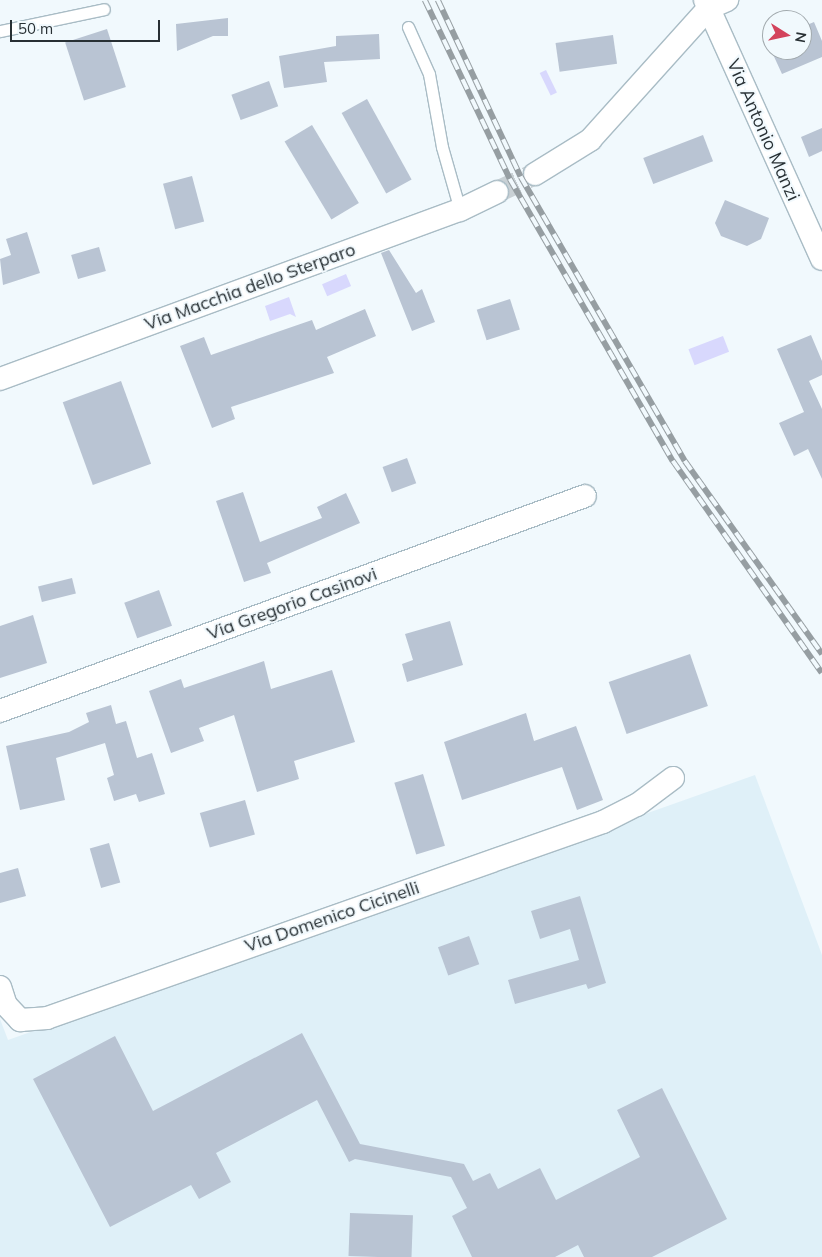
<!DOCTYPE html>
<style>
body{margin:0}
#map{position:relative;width:822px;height:1257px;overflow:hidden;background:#f1f9fd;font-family:Mulish,sans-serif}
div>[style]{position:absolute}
.built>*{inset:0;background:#dff0f8}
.water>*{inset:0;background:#d8d8fd;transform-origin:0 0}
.building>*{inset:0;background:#b9c4d3;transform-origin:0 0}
.street-tunnel>*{height:22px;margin-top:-11px;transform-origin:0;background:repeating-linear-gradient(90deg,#c9d1d5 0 22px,transparent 0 33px)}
.roads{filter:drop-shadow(1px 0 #a9bcc5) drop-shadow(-1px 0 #a9bcc5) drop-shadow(0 1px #a9bcc5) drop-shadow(0 -1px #a9bcc5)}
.lane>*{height:11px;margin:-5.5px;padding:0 5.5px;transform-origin:5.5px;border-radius:5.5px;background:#fff}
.street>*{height:22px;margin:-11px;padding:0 11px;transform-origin:11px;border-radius:11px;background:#fff}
.rail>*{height:5.5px;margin-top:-2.75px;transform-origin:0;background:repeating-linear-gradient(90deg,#f1f9fd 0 11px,#969ea2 0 22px);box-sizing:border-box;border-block:1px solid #969ea2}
span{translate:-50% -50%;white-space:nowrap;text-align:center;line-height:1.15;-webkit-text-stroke:4px #f1f9fd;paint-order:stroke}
.street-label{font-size:18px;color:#283034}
.north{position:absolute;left:762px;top:10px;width:50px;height:50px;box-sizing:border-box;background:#f1f9fd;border:1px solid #a1a9ad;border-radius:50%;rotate:100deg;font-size:14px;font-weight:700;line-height:20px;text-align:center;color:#283034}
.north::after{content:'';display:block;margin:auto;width:18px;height:22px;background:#d3435c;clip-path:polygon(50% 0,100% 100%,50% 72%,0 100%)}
.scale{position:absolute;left:10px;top:20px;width:150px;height:22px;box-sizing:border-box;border:2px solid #283034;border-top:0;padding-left:6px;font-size:15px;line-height:18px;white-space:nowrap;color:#283034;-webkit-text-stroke:4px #f1f9fd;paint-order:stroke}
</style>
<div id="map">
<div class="built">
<i style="clip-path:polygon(755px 775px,822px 955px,822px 1257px,0 1257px,0 1019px,8px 1040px)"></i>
</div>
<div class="water">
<i style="left:546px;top:70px;width:25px;height:7px;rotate:64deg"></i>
<i style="left:346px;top:274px;width:13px;height:26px;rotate:67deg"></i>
<i style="clip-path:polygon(289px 297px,296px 317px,290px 314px,270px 321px,265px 306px)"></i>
<i style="left:723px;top:336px;width:17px;height:37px;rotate:69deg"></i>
</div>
<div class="building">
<i style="clip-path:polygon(228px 18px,228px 36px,213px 36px,177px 51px,176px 24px)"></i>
<i style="clip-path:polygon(814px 22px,822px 41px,822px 57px,782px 74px,771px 50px,802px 50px,802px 27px)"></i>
<i style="left:107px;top:29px;width:61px;height:44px;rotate:72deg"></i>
<i style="clip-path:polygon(379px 34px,380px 59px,324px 62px,327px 82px,284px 88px,279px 56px,336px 46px,336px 36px)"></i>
<i style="left:613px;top:35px;width:29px;height:58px;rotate:82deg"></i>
<i style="left:269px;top:81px;width:27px;height:40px;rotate:70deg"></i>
<i style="left:367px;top:99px;width:92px;height:29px;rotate:61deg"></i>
<i style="left:312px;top:125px;width:91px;height:32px;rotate:59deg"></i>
<i style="clip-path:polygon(822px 128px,822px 151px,809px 157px,801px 137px)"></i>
<i style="left:703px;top:135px;width:28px;height:64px;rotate:69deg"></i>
<i style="left:192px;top:176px;width:47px;height:30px;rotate:75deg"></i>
<i style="clip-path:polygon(725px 200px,769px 218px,761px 239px,747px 246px,721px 236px,715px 223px)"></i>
<i style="clip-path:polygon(27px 232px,40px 273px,3px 285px,0 259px,11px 255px,6px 239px)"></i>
<i style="left:99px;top:247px;width:25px;height:29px;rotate:74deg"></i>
<i style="clip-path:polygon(389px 250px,416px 293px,422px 289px,435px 322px,412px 331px,381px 253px)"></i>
<i style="left:510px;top:299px;width:32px;height:35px;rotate:72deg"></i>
<i style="clip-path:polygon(365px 309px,376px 336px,327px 357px,334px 373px,231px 407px,235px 419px,212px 428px,180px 346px,204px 337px,211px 355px,312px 320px,316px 330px)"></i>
<i style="clip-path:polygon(811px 335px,822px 361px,822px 375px,809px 381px,822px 409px,822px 479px,808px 449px,794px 456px,779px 423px,804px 412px,777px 349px)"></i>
<i style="left:121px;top:381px;width:88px;height:62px;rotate:70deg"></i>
<i style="left:407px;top:458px;width:27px;height:26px;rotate:70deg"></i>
<i style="clip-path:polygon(243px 492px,260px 542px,322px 518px,317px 507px,346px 493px,360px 523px,267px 563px,271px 573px,244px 582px,216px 501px)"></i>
<i style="left:72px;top:578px;width:16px;height:35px;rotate:76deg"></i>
<i style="left:159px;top:590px;width:38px;height:37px;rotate:70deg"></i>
<i style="clip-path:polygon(33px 615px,47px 663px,0 678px,0 626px)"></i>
<i style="clip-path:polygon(450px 621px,463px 665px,407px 682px,402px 664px,413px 660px,405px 634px)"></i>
<i style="left:690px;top:654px;width:55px;height:86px;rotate:71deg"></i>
<i style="clip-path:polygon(264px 661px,271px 689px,332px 670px,355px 742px,294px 761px,299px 779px,257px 792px,234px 715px,199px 728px,204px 741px,171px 753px,149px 691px,181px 679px,184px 688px)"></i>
<i style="clip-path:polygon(111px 705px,116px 724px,126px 721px,137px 758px,152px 753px,165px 794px,139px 802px,136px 794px,114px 801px,107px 778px,114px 775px,105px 743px,56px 758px,65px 800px,20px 810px,6px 746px,69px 732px,89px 722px,86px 713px)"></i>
<i style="clip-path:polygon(526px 713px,534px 741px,576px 726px,603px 800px,577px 810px,562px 767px,462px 800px,444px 742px)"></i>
<i style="left:423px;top:774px;width:75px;height:30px;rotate:73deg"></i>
<i style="left:245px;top:800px;width:36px;height:47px;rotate:74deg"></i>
<i style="left:109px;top:843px;width:41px;height:20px;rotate:74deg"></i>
<i style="clip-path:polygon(18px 868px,26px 896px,0 903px,0 873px)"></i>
<i style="clip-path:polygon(580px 896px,606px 983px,588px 989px,586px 984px,515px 1004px,508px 980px,579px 960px,570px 929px,540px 939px,531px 911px)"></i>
<i style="left:469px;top:936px;width:30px;height:33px;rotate:70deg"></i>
<i style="clip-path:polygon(302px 1033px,360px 1144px,464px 1164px,473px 1181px,490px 1173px,498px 1189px,540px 1168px,556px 1200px,640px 1157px,617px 1110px,662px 1088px,727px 1219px,652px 1257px,584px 1257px,578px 1245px,555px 1257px,472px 1257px,452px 1216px,467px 1208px,451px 1177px,355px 1159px,349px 1162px,317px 1100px,216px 1153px,231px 1182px,199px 1199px,191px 1185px,110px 1227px,33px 1079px,115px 1036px,153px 1111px)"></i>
<i style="left:350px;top:1213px;width:63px;height:43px;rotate:2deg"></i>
</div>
<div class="street-tunnel">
<i style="left:497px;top:192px;width:42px;rotate:-25.3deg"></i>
</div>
<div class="roads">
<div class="lane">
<i style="left:408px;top:27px;width:51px;rotate:65.9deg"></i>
<i style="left:429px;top:74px;width:74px;rotate:79.9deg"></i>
<i style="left:442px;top:147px;width:66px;rotate:74.1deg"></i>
<i style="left:0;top:31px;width:106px;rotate:-11.9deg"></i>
</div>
<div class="street">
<i style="left:705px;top:0;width:284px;rotate:65.7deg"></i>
<i style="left:535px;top:174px;width:65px;rotate:-31.7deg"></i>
<i style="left:590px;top:140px;width:178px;rotate:-48deg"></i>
<i style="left:709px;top:8px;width:20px;rotate:-24deg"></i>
<i style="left:0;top:379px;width:490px;rotate:-20.2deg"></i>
<i style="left:460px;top:210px;width:41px;rotate:-25.9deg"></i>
<i style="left:0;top:711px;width:623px;rotate:-20.18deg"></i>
<i style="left:0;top:987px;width:19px;rotate:72deg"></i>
<i style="left:6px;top:1005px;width:21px;rotate:47deg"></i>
<i style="left:20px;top:1020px;width:27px;rotate:-4deg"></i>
<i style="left:47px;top:1018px;width:590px;rotate:-19.42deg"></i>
<i style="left:603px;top:822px;width:38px;rotate:-27deg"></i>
<i style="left:637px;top:805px;width:45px;rotate:-36.9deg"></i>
</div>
</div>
<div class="rail">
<i style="left:425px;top:0;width:198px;rotate:64.6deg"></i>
<i style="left:510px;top:179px;width:326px;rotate:60deg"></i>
<i style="left:673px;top:461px;width:259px;rotate:54.9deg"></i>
<i style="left:438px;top:0;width:195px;rotate:64.9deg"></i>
<i style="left:521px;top:177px;width:328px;rotate:60deg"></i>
<i style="left:685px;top:461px;width:237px;rotate:54.6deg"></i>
</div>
<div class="street-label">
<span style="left:763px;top:130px;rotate:66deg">Via Antonio Manzi</span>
<span style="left:250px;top:287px;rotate:-20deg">Via Macchia dello Sterparo</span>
<span style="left:292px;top:604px;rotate:-20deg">Via Gregorio Casinovi</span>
<span style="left:332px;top:917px;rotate:-19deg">Via Domenico Cicinelli</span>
</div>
<div class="north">N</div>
<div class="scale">50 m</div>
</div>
